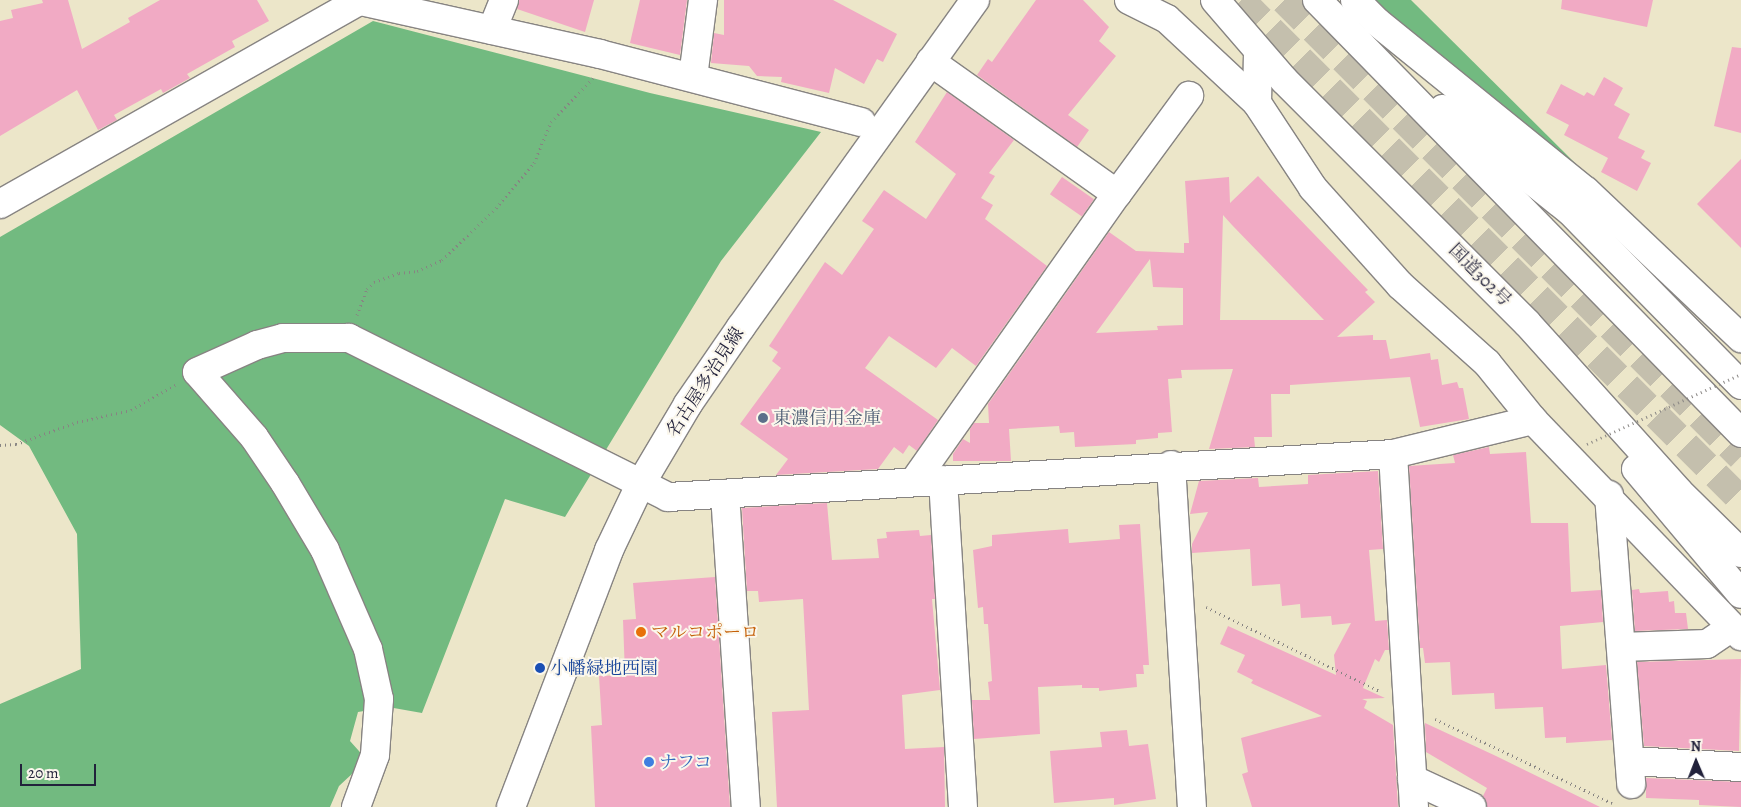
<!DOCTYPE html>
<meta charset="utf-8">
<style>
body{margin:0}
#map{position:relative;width:1741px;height:807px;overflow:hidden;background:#ece6c9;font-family:Alegreya,"Noto Serif JP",serif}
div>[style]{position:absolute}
.forest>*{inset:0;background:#72ba80}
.building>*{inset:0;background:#f1aac4;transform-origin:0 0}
.highway-tunnel>*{height:28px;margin-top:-14px;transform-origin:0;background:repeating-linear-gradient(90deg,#c4bfad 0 28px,transparent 0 42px)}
.path>*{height:3px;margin-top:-1.5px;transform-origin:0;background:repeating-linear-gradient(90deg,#878482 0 1px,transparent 0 5px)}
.roads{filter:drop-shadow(1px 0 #878482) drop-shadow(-1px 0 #878482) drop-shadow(0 1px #878482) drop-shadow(0 -1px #878482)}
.minor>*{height:28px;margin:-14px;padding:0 14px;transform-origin:14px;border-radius:14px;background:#fff}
.major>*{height:28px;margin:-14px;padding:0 14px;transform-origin:14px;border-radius:14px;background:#fff}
.highway>*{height:28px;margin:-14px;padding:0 14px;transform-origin:14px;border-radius:14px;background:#fff}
.path-bridge>*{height:3px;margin-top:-1.5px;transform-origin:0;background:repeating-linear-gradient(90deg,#878482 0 1px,transparent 0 5px)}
.dots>*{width:14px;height:14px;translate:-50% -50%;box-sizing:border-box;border:2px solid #fbf7ec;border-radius:50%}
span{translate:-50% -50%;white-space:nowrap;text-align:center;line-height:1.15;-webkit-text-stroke:4px #fbf7ec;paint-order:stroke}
.street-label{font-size:18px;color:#22223b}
.service-label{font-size:18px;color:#4e5e75}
.left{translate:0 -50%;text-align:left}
.food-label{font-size:18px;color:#c56008}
.transit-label{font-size:18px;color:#164399}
.shop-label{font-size:18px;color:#366cbe}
.north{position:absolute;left:1671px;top:737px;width:50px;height:50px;-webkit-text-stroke:4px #fbf7ec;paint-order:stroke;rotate:359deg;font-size:14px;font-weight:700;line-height:20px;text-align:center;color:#22223b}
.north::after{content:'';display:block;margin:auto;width:18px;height:22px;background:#22223b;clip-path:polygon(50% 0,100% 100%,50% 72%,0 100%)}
.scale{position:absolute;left:20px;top:764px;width:76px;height:22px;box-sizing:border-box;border:2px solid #22223b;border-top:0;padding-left:6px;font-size:15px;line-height:18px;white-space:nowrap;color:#22223b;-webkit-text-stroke:4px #fbf7ec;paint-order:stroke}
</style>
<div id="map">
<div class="forest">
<i style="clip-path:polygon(1369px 0,1411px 0,1584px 172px)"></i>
<i style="clip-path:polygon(373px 21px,650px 93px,821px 132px,721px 261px,565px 517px,505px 499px,422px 713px,388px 707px,358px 712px,350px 741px,367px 760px,339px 786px,330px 807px,0 807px,0 704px,81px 669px,77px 534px,29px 446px,0 425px,0 237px)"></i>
</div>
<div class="building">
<i style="clip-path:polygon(42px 0,68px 0,82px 49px,130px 22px,128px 18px,160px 0,257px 0,269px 21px,232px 41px,235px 47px,187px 74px,190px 78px,163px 93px,161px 89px,114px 115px,117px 120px,98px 130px,77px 90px,0 136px,0 21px,13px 18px,11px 10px,43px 3px)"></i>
<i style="clip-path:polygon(519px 0,594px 0,585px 32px,517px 9px)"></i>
<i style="clip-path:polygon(640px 0,687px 0,680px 55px,630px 43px)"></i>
<i style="clip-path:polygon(724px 0,833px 0,897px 34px,883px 62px,877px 59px,864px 84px,835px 68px,829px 93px,781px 82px,782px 77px,757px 76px,749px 66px,711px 63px,714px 33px,724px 35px)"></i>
<i style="clip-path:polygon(1036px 0,1083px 0,1109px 27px,1099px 41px,1116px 56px,1068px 115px,1089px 130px,1077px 147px,977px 75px,988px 59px,992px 62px)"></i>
<i style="clip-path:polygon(1562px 0,1653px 0,1647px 27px,1561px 9px)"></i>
<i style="clip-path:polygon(1732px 47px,1741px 48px,1741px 133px,1714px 126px)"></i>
<i style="clip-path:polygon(1604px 77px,1623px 88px,1614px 105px,1630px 114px,1618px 138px,1645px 151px,1641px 158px,1651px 163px,1637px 191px,1601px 172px,1608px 158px,1564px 135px,1569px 125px,1546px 113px,1561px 84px,1584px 96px,1587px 92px,1594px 96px)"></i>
<i style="clip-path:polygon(947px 92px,1014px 140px,989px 173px,995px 176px,981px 198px,993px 205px,985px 219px,1047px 266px,976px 366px,952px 348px,936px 368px,889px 336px,865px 368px,938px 420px,917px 451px,909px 445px,903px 454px,894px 447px,878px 469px,776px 475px,788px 459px,740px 424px,781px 368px,772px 361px,778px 352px,769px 346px,825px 262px,842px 275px,874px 229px,862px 221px,884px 190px,926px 219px,956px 174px,915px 142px)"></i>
<i style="clip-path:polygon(1741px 159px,1741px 248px,1697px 204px)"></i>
<i style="clip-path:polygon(evenodd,1258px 176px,1368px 290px,1365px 292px,1375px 302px,1337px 337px,1373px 335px,1373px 340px,1386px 340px,1390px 359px,1430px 353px,1431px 360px,1438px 359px,1442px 385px,1457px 382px,1459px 388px,1463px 388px,1469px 419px,1420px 427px,1410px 377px,1290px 385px,1290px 394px,1271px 394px,1272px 437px,1254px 437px,1255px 447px,1209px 449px,1233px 369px,1181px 370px,1182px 378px,1168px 379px,1172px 432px,1158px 433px,1158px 438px,1136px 440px,1136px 444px,1075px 447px,1074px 432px,1060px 433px,1059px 426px,1009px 429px,1011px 461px,953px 461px,953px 454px,963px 439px,970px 443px,970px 429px,974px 423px,989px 423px,988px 404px,1109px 232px,1136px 251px,1184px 253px,1184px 243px,1189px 243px,1185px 181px,1229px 177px,1230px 203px,1258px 176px,1223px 215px,1232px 225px,1324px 320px,1220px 320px,1223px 215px,1258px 176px,1150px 259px,1153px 287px,1183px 288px,1183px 325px,1157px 326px,1158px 330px,1096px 333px,1150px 259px)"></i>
<i style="left:1062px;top:177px;width:39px;height:21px;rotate:35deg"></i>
<i style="clip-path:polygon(1489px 447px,1490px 454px,1526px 452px,1531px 523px,1568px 523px,1571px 592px,1601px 590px,1603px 622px,1560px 626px,1562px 669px,1606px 665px,1612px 740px,1566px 743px,1566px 737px,1545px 738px,1543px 707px,1495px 709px,1494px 693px,1452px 695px,1450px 662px,1425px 663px,1423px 648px,1420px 648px,1409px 466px,1455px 463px,1453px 455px)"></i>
<i style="clip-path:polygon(1378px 471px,1383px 549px,1369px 550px,1375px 621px,1387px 620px,1389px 650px,1385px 650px,1379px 662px,1375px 659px,1363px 688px,1385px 698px,1362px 699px,1367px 701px,1364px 708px,1393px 725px,1398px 807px,1252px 807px,1242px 774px,1248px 772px,1241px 738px,1322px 716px,1251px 683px,1253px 680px,1237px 672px,1245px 655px,1220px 644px,1228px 626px,1336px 675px,1334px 655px,1351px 623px,1332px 625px,1331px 616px,1301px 618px,1300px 604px,1282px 606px,1280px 584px,1252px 586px,1250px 549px,1192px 553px,1192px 544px,1208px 512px,1190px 514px,1199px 481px,1258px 478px,1259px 487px,1308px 484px,1308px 475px)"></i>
<i style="clip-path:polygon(827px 503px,832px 560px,879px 558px,877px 539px,887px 538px,886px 532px,919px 530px,920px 536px,931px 535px,935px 599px,932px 599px,940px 690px,902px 695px,905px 749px,944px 747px,945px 807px,777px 807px,772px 712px,809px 710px,803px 599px,759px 602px,758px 591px,747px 591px,742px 508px)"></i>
<i style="clip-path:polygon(1140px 524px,1149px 665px,1143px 665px,1144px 674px,1136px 674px,1137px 687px,1099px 691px,1099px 688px,1082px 688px,1082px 685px,1038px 687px,1040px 734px,974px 739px,972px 700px,990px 700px,988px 682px,992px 681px,988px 624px,984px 624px,983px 607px,978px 608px,973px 550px,992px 546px,992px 535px,1068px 529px,1069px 543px,1120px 539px,1119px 525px)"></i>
<i style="clip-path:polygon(715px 577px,730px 807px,595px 807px,591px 726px,602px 725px,599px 676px,625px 675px,623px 620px,636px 619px,633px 583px)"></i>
<i style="clip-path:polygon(1639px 589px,1640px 593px,1668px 591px,1669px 602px,1674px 601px,1675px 613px,1686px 613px,1688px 629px,1635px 631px,1632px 590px)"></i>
<i style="clip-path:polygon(1741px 659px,1739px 751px,1644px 746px,1637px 662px)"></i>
<i style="clip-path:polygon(1425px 723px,1496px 756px,1600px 807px,1487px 807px,1483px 796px,1487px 788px,1426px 752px)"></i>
<i style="clip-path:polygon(1127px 730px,1129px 746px,1148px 744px,1156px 799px,1114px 805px,1114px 798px,1054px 803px,1050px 751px,1102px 747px,1100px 732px)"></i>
<i style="clip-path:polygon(1646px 778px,1741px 782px,1741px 807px,1699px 805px,1699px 800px,1646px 798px)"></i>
</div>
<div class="highway-tunnel">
<i style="left:1241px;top:0;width:707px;rotate:45deg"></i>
<i style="left:1284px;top:0;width:646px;rotate:45deg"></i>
</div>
<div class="path">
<i style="left:357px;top:315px;width:28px;rotate:-69deg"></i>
<i style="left:367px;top:289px;width:10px;rotate:-45deg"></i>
<i style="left:374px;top:282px;width:27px;rotate:-20deg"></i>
<i style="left:399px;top:273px;width:18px;rotate:-6deg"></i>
<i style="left:417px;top:271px;width:27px;rotate:-24deg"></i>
<i style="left:442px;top:260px;width:75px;rotate:-43.9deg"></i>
<i style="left:496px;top:208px;width:59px;rotate:-49.8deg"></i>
<i style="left:534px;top:163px;width:44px;rotate:-67.5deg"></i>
<i style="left:551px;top:122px;width:61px;rotate:-46.3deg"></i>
<i style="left:0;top:445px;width:16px;rotate:-4deg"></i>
<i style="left:16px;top:444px;width:65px;rotate:-19.8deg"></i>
<i style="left:77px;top:422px;width:55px;rotate:-12.5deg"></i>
<i style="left:131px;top:410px;width:51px;rotate:-29.6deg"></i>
<i style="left:1206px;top:607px;width:193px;rotate:25.8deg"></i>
<i style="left:1435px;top:719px;width:196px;rotate:25.4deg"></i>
</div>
<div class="roads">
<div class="minor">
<i style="left:1129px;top:0;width:42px;rotate:26.6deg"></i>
<i style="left:1167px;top:19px;width:123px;rotate:43deg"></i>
<i style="left:1355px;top:0;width:31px;rotate:45deg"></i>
<i style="left:1377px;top:22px;width:269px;rotate:39deg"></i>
<i style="left:1586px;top:191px;width:214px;rotate:43.5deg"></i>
<i style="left:361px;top:1px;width:245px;rotate:12.5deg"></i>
<i style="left:600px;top:54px;width:270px;rotate:14.6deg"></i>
<i style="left:492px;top:30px;width:32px;rotate:-68deg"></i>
<i style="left:1258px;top:52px;width:51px;rotate:91.1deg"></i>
<i style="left:1257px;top:103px;width:102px;rotate:56.6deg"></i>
<i style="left:1313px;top:188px;width:130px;rotate:48.1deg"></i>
<i style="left:1400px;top:285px;width:117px;rotate:41.9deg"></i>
<i style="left:1487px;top:363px;width:73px;rotate:51.1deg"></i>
<i style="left:1533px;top:420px;width:300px;rotate:46.1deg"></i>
<i style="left:693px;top:77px;width:78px;rotate:-82.6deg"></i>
<i style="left:1117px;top:194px;width:122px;rotate:-53.7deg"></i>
<i style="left:0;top:204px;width:414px;rotate:-29.5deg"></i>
<i style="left:1393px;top:454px;width:354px;rotate:86.6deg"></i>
<i style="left:1171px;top:465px;width:343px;rotate:86.5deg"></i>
<i style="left:915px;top:480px;width:350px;rotate:-54.8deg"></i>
<i style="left:1117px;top:194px;width:229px;rotate:-144.6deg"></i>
<i style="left:943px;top:480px;width:328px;rotate:86.5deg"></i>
<i style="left:725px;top:494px;width:314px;rotate:86.2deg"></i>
<i style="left:1609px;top:495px;width:290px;rotate:85.6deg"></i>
<i style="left:1621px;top:647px;width:86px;rotate:-2deg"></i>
<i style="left:1707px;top:644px;width:30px;rotate:-34deg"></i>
<i style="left:1630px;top:761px;width:111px;rotate:3.1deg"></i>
<i style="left:1412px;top:779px;width:66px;rotate:25deg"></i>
<i style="left:356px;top:807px;width:55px;rotate:-69.9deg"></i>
<i style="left:375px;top:755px;width:56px;rotate:-85.9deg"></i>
<i style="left:379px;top:699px;width:51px;rotate:-102.4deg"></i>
<i style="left:368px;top:649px;width:108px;rotate:-113.5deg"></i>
<i style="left:325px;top:550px;width:78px;rotate:-120.8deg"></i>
<i style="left:285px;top:483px;width:55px;rotate:-124deg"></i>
<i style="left:254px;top:437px;width:86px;rotate:-131.2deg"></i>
<i style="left:197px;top:372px;width:66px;rotate:-24.2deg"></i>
<i style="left:257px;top:345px;width:27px;rotate:-15deg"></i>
<i style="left:283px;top:338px;width:66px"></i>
<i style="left:349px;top:338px;width:356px;rotate:26.5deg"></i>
<i style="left:668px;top:497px;width:726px;rotate:-3.39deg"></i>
<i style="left:1393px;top:454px;width:144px;rotate:-13.7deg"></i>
</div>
<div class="major">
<i style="left:511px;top:807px;width:275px;rotate:-69.1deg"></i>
<i style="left:609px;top:550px;width:72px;rotate:-64.5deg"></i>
<i style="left:640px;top:485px;width:94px;rotate:-59.3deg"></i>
<i style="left:688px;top:404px;width:93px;rotate:-55.5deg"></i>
<i style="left:741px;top:327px;width:402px;rotate:-54.4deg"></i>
</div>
<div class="highway">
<i style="left:1215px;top:0;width:106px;rotate:49.2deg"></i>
<i style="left:1284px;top:80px;width:344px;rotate:45deg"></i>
<i style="left:1527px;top:323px;width:227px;rotate:48deg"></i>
<i style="left:1679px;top:492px;width:87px;rotate:44.5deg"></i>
<i style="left:1317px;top:0;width:606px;rotate:45.6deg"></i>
<i style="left:1443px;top:109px;width:163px;rotate:38.8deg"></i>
<i style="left:1570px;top:211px;width:244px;rotate:45.5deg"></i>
<i style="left:1636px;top:469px;width:163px;rotate:50deg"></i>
</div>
</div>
<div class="path-bridge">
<i style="left:1587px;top:444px;width:169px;rotate:-24.4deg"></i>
</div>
<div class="dots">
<i style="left:763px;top:418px;background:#5c6f8a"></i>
<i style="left:641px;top:632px;background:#e8710a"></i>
<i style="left:540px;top:668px;background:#1a4fb4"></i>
<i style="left:649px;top:762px;background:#3f7fe0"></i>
</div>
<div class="street-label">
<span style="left:1480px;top:275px;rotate:45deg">国道302号</span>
<span style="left:705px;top:382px;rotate:-57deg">名古屋多治見線</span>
</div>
<div class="service-label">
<span class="left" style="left:773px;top:418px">東濃信用金庫</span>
</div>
<div class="food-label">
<span class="left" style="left:651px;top:632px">マルコポーロ</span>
</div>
<div class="transit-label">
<span class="left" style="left:550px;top:668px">小幡緑地西園</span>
</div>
<div class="shop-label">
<span class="left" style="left:659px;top:762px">ナフコ</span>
</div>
<div class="north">N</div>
<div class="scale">20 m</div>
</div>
